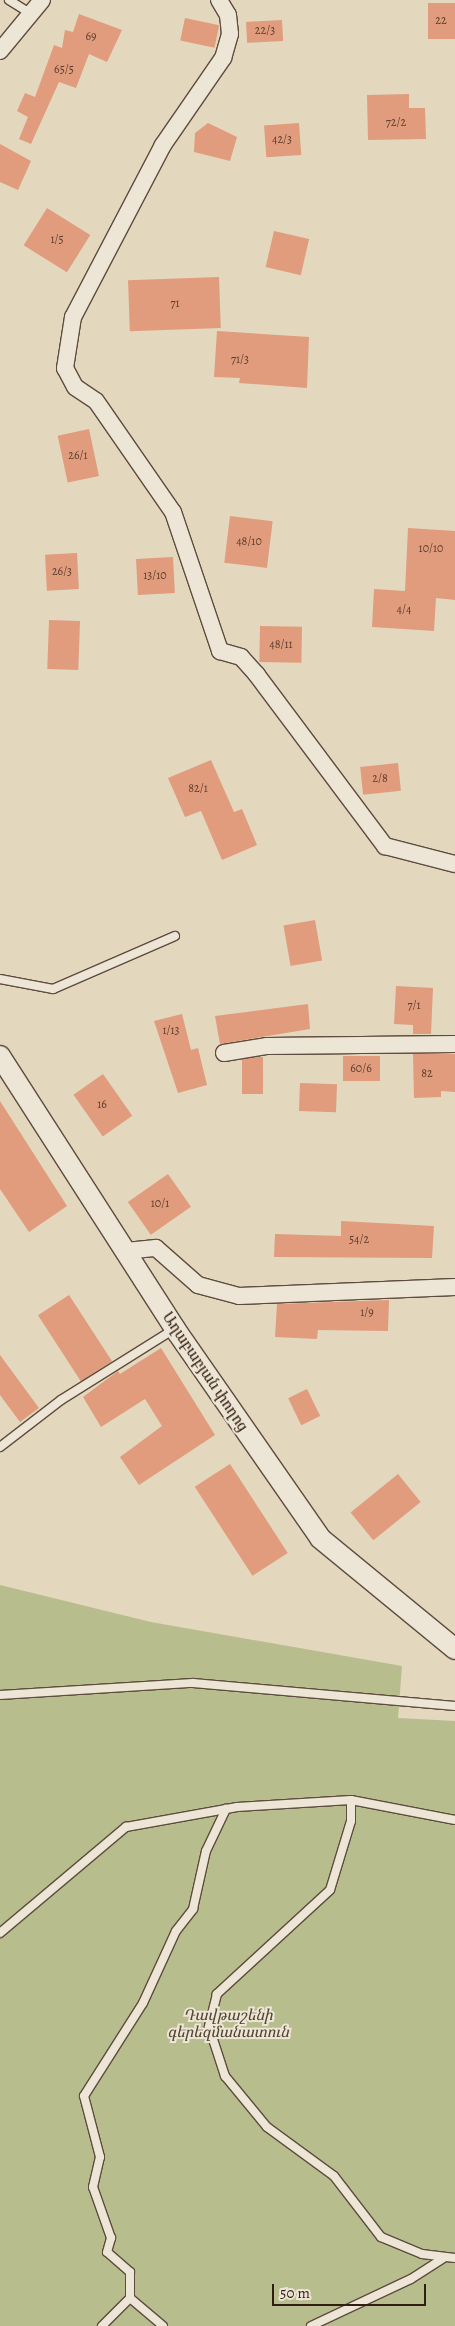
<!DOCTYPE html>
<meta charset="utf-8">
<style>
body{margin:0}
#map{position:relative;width:455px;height:2326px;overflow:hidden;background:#e3d7be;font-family:Alegreya,"Noto Serif Armenian",serif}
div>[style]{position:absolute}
.green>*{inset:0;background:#b8bd8e}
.building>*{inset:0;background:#e09c7c;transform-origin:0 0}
.roads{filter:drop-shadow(1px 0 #5e4c3e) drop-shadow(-1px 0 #5e4c3e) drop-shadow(0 1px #5e4c3e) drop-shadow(0 -1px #5e4c3e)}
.service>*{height:8px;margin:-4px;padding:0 4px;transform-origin:4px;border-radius:4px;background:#ede5d5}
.minor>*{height:16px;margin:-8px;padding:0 8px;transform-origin:8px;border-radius:8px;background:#ede5d5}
.tertiary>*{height:20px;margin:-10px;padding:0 10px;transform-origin:10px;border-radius:10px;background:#ede5d5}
span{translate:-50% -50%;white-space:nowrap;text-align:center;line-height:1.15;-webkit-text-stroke:4px #ede5d5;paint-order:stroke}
.number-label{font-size:12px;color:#5d3e2d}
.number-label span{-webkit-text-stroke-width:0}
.street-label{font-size:15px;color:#311e13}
.park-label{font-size:15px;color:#534632;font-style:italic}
.scale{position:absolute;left:272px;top:2284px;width:154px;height:22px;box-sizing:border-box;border:2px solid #311e13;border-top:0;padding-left:6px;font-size:15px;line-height:18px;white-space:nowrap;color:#311e13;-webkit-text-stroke:4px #ede5d5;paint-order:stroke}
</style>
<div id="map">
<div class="green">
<i style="clip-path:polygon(0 1585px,151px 1622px,402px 1666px,398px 1718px,455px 1721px,455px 2326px,0 2326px)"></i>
</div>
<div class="building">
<i style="left:428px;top:3px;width:27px;height:36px"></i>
<i style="clip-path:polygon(79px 14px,122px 30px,107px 62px,89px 54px,76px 88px,59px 82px,31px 144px,19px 139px,28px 117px,17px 111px,25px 93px,35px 97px,54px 45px,62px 48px,65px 30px,73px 32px)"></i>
<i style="left:185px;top:18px;width:35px;height:23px;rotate:12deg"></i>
<i style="left:282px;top:20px;width:21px;height:36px;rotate:87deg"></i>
<i style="clip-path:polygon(409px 94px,409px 108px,425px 108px,426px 139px,368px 140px,367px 95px)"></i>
<i style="clip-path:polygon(208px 123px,237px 137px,230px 161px,194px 152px,195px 133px)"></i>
<i style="left:299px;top:123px;width:32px;height:35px;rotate:86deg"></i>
<i style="clip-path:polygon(0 144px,31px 161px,18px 190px,0 182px)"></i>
<i style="left:47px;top:208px;width:51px;height:44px;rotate:32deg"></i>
<i style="left:274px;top:231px;width:36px;height:37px;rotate:13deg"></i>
<i style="left:219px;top:277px;width:51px;height:91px;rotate:88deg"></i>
<i style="clip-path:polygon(217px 331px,309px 337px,307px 388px,239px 383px,240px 378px,214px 377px)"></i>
<i style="left:89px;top:429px;width:48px;height:32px;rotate:78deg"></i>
<i style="left:230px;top:516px;width:43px;height:47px;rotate:7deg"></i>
<i style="clip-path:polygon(408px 528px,455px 531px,455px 600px,436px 598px,434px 631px,372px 627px,374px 589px,405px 591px)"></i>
<i style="left:77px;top:553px;width:36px;height:32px;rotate:87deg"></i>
<i style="left:173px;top:557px;width:36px;height:37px;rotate:87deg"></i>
<i style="left:49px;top:620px;width:31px;height:49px;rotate:2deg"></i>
<i style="left:260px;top:626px;width:42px;height:36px;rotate:1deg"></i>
<i style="clip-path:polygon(211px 760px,234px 812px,242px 809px,257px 845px,222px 860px,201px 811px,185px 817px,168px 778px)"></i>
<i style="left:398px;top:763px;width:28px;height:38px;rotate:84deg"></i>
<i style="left:315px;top:920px;width:41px;height:32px;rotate:80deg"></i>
<i style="clip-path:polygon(396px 986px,433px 988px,431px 1034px,413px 1034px,413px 1025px,394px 1024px)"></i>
<i style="clip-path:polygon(308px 1004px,310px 1029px,220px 1044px,215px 1016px)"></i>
<i style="clip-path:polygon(182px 1014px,191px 1050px,198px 1048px,207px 1085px,178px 1093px,154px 1021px)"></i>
<i style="clip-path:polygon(413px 1054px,455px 1054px,455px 1092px,441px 1091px,441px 1097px,414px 1098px)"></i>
<i style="left:343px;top:1056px;width:37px;height:25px"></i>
<i style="left:263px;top:1057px;width:37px;height:21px;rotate:90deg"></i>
<i style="left:103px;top:1074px;width:51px;height:36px;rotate:55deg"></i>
<i style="left:300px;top:1083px;width:37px;height:28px;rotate:2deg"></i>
<i style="clip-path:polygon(0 1101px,67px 1206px,29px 1232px,0 1189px)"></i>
<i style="left:168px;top:1174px;width:40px;height:49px;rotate:55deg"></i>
<i style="clip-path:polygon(341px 1221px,434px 1226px,432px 1258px,274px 1257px,275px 1234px,341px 1236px)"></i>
<i style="left:69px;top:1295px;width:79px;height:37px;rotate:57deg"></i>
<i style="clip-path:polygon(389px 1300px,388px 1331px,318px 1330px,317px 1339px,275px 1337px,277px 1304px)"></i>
<i style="clip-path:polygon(161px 1348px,215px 1435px,139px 1485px,120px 1457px,162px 1426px,145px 1399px,101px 1427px,83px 1397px,118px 1371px,120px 1374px)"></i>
<i style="clip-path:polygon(0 1355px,39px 1408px,20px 1422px,0 1395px)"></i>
<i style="left:307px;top:1389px;width:30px;height:21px;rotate:64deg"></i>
<i style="left:230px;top:1464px;width:106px;height:42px;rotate:57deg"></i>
<i style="left:398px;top:1474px;width:36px;height:61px;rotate:51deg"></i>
</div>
<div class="roads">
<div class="service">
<i style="left:9px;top:0;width:26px;rotate:32deg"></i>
<i style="left:0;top:979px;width:54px;rotate:10.7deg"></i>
<i style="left:53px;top:989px;width:133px;rotate:-23.5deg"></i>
<i style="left:0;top:1447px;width:77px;rotate:-37.6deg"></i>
<i style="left:61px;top:1400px;width:133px;rotate:-32.1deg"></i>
<i style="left:0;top:1695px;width:193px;rotate:-3.6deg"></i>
<i style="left:193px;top:1683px;width:263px;rotate:5deg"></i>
<i style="left:351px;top:1800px;width:21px;rotate:90deg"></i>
<i style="left:351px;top:1821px;width:72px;rotate:106.9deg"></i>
<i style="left:330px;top:1890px;width:154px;rotate:137.4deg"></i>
<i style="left:217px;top:1994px;width:34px;rotate:104deg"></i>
<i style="left:209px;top:2027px;width:52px;rotate:71.9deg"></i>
<i style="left:225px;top:2076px;width:66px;rotate:50.5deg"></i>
<i style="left:267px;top:2127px;width:83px;rotate:36.2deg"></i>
<i style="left:334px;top:2176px;width:77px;rotate:52.4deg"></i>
<i style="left:381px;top:2237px;width:44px;rotate:22.5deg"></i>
<i style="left:422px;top:2254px;width:33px;rotate:7deg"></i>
<i style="left:0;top:1933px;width:165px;rotate:-40.1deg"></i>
<i style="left:126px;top:1827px;width:113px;rotate:-10.2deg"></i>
<i style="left:237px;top:1807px;width:114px;rotate:-3.5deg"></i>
<i style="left:351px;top:1800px;width:106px;rotate:10.9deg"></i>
<i style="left:130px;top:2298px;width:26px;rotate:-90deg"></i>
<i style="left:130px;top:2272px;width:30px;rotate:-139deg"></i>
<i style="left:107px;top:2252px;width:15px;rotate:-74deg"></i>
<i style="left:111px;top:2238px;width:54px;rotate:-109.4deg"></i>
<i style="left:93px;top:2187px;width:31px;rotate:-77deg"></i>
<i style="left:100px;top:2157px;width:63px;rotate:-104.7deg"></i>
<i style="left:84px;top:2096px;width:110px;rotate:-57.6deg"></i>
<i style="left:143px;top:2003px;width:79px;rotate:-65.4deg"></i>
<i style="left:176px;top:1931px;width:28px;rotate:-52deg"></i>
<i style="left:193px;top:1909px;width:59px;rotate:-77.4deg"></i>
<i style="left:206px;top:1851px;width:47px;rotate:-64.5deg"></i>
<i style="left:102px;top:2326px;width:40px;rotate:-45deg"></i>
<i style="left:130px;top:2298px;width:43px;rotate:40.3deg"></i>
<i style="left:311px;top:2326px;width:110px;rotate:-25.2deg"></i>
<i style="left:411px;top:2279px;width:40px;rotate:-32.9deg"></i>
</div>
<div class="minor">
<i style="left:219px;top:0;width:17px;rotate:59deg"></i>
<i style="left:228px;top:15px;width:19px;rotate:84deg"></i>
<i style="left:230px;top:34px;width:25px;rotate:106deg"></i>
<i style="left:223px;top:58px;width:106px;rotate:124.6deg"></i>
<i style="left:163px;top:145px;width:194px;rotate:117.6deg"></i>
<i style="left:73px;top:317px;width:52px;rotate:98.9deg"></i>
<i style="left:65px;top:368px;width:21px;rotate:62deg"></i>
<i style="left:75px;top:387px;width:25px;rotate:34deg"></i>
<i style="left:96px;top:401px;width:135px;rotate:55.3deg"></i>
<i style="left:173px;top:512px;width:147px;rotate:71.3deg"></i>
<i style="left:220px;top:651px;width:22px;rotate:16deg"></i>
<i style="left:241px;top:657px;width:24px;rotate:48deg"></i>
<i style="left:257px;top:675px;width:214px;rotate:53.2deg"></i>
<i style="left:385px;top:846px;width:72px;rotate:14.4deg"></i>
<i style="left:0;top:51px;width:66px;rotate:-50.5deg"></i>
<i style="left:224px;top:1053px;width:44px;rotate:-9.2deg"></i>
<i style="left:267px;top:1046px;width:188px;rotate:-0.6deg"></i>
<i style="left:126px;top:1251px;width:30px;rotate:-6deg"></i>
<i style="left:156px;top:1248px;width:56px;rotate:41.4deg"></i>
<i style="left:198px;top:1285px;width:42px;rotate:15deg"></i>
<i style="left:239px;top:1296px;width:216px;rotate:-2.4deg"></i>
</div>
<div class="tertiary">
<i style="left:0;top:1056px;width:324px;rotate:57.3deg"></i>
<i style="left:175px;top:1329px;width:254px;rotate:55.2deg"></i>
<i style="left:320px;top:1538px;width:175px;rotate:39.4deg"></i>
</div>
</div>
<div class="number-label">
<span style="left:441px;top:21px">22</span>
<span style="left:265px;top:31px">22/3</span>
<span style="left:91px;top:37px">69</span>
<span style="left:64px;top:70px">65/5</span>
<span style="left:396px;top:123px">72/2</span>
<span style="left:282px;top:140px">42/3</span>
<span style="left:57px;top:240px">1/5</span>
<span style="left:175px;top:304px">71</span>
<span style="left:240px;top:360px">71/3</span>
<span style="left:78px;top:456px">26/1</span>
<span style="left:249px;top:542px">48/10</span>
<span style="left:431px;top:549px">10/10</span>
<span style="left:62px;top:572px">26/3</span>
<span style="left:155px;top:576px">13/10</span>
<span style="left:404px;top:610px">4/4</span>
<span style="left:281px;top:645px">48/11</span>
<span style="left:380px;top:779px">2/8</span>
<span style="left:198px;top:789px">82/1</span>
<span style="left:414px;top:1006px">7/1</span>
<span style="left:171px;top:1031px">1/13</span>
<span style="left:361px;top:1069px">60/6</span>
<span style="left:427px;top:1074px">82</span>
<span style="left:102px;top:1105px">16</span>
<span style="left:160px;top:1204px">10/1</span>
<span style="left:359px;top:1240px">54/2</span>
<span style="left:367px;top:1313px">1/9</span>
</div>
<div class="street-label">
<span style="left:205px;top:1372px;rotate:56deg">Աղաբաբյան փողոց</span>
</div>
<div class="park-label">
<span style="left:228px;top:2024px">Դավթաշենի<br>գերեզմանատուն</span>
</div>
<div class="scale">50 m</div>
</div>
